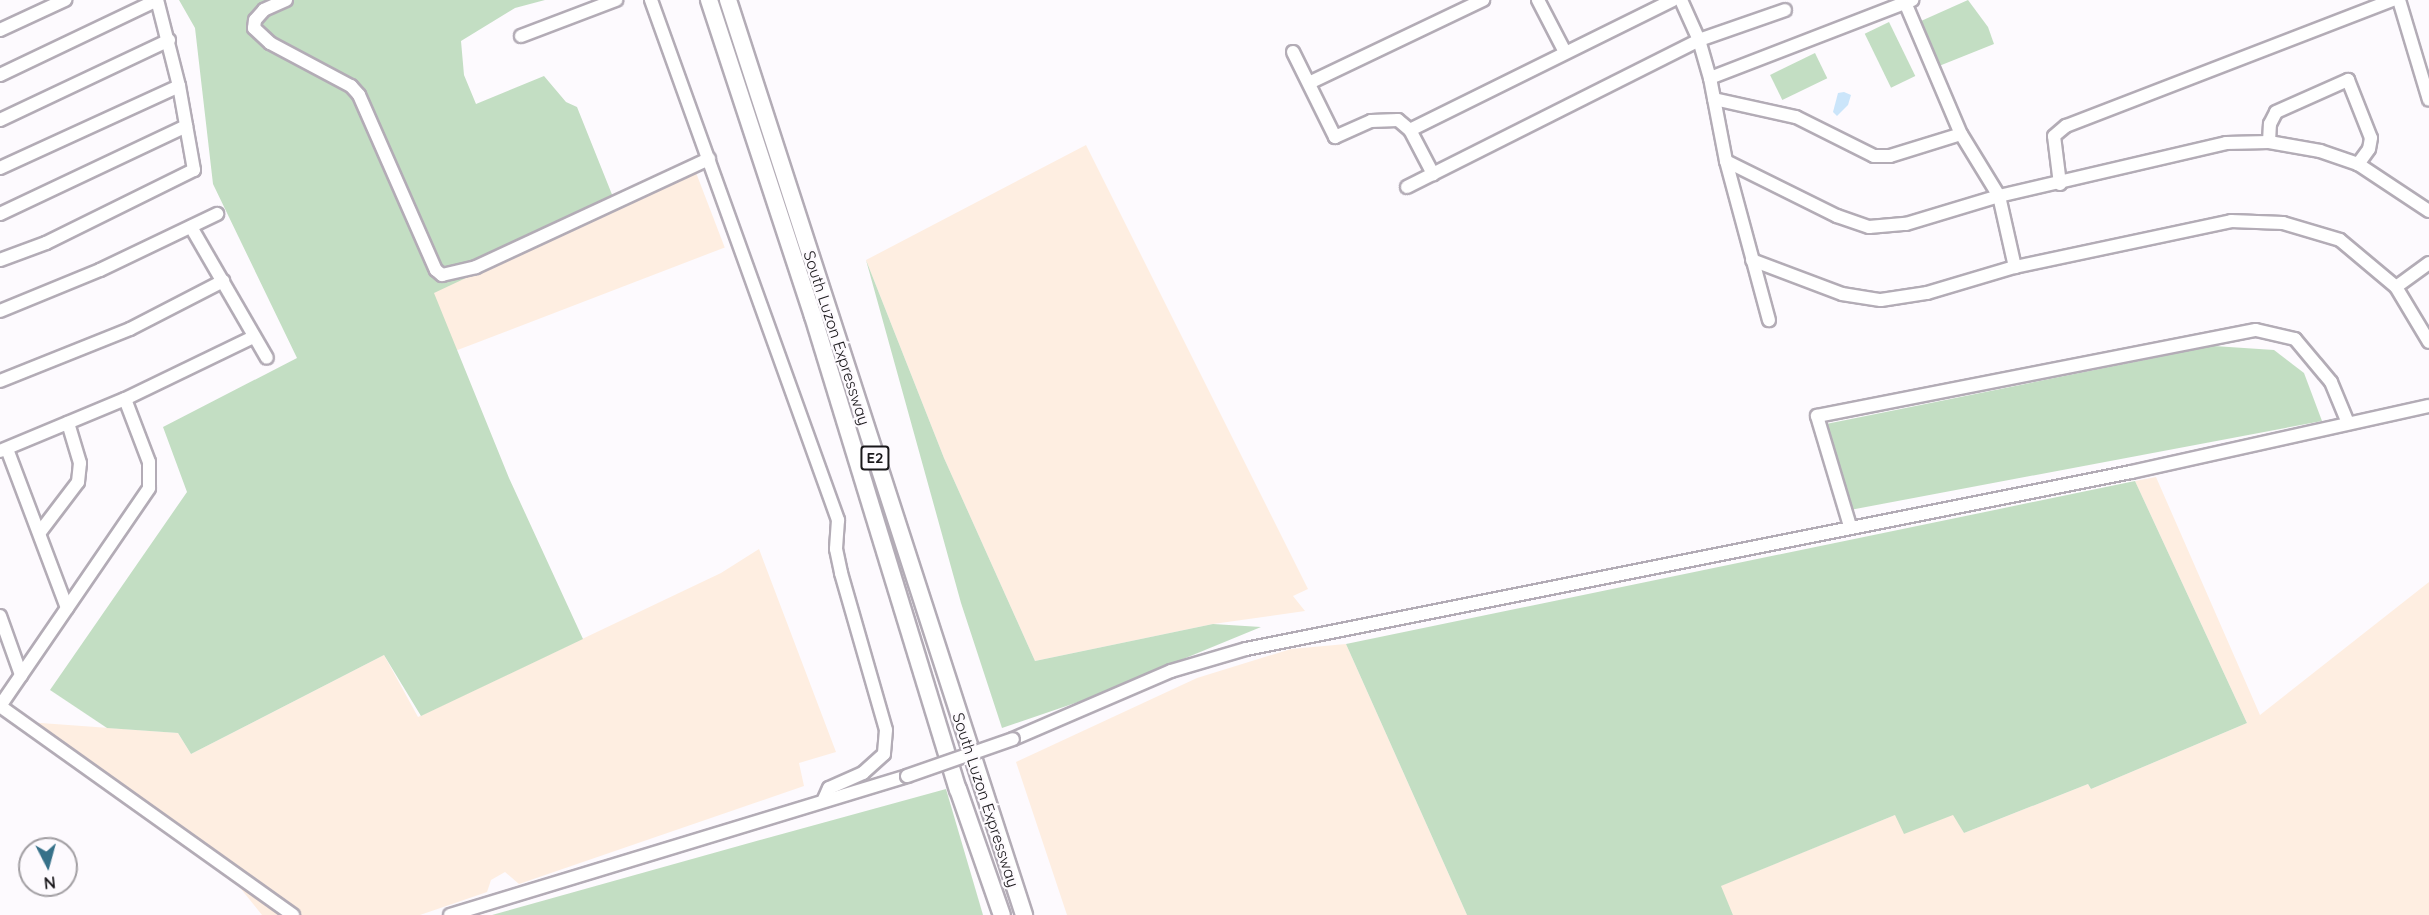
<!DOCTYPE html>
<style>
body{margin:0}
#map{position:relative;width:2429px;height:915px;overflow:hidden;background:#fdfafe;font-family:Quicksand,sans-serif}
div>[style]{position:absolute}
.industrial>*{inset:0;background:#feeee1;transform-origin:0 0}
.green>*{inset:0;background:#c3dec3;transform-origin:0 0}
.water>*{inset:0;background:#cbe5fa}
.roads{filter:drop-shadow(2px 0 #b3acb6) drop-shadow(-2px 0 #b3acb6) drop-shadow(0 2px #b3acb6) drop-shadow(0 -2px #b3acb6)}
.minor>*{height:12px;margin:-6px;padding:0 6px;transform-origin:6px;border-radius:6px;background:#fff}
.highway>*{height:16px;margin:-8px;padding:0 8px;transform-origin:8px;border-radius:8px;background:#fff}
.bridges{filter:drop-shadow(2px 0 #b3acb6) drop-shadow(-2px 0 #b3acb6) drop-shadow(0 2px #b3acb6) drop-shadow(0 -2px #b3acb6)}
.minor-bridge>*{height:12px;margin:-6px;padding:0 6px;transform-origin:6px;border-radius:6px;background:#fff}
span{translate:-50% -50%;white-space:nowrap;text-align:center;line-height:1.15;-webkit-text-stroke:4.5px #fdfafe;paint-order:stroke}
.shield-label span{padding:2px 4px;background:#fdfafe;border:2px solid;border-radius:4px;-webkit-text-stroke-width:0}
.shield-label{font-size:15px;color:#19171a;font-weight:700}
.street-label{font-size:16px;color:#19171a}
.north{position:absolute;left:18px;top:837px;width:60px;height:60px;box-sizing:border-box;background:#fdfafe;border:2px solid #a29fa3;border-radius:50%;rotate:174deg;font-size:16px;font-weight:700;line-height:24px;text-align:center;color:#19171a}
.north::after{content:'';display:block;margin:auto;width:21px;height:27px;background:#367189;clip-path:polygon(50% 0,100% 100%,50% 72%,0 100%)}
</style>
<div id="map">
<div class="industrial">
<i style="clip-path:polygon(1086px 145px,1308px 589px,1293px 596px,1305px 611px,1213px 624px,1035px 661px,944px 458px,866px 260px)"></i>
<i style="left:695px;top:170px;width:83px;height:289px;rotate:69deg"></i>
<i style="clip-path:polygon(2156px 477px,2260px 715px,2429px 582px,2429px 915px,1733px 915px,1720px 886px,1895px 815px,1954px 815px,1964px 833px,2088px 784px,2091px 789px,2247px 723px,2135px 481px)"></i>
<i style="clip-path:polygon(759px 549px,836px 752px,799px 763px,804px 786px,519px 884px,505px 872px,491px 880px,487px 892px,420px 915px,262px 915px,204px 843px,27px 722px,178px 733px,191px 754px,384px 655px,418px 717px,721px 573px)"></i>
<i style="clip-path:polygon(1346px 644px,1467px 915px,1067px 915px,1016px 762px,1197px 678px,1291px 649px)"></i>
</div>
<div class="green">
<i style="clip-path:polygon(179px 0,545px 0,515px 8px,461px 41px,464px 75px,476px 104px,544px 76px,566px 102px,577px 107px,617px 207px,434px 293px,509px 478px,583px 639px,421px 716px,384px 655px,191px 754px,178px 733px,107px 728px,50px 690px,187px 492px,163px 427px,297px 358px,213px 184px,195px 28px)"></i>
<i style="clip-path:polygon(1968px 0,1988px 27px,1994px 44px,1939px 66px,1921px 21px)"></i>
<i style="left:1889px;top:22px;width:60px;height:27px;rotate:64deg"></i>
<i style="left:1815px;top:53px;width:28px;height:50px;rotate:64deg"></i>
<i style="clip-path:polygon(866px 260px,944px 458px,1035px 661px,1213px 624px,1261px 627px,1081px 701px,1002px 728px,961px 603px)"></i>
<i style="clip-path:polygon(2214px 346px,2274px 350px,2304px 373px,2322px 421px,1850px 510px,1826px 424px)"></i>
<i style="clip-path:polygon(2135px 481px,2247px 723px,2091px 789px,2088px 784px,1964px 833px,1953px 815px,1904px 834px,1895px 815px,1721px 886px,1733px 915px,1467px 915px,1346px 644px)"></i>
<i style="clip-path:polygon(946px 789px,983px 915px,492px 915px,760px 840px)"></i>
</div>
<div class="water">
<i style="clip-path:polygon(1844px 92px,1851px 95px,1848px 105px,1837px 116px,1833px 112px,1838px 93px)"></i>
</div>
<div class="roads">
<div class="minor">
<i style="left:286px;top:0;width:24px;rotate:156deg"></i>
<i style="left:264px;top:10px;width:13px;rotate:132deg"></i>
<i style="left:255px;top:20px;width:8px;rotate:97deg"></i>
<i style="left:254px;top:28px;width:22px;rotate:43deg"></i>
<i style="left:270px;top:43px;width:92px;rotate:28deg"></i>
<i style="left:351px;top:86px;width:12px;rotate:48deg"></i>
<i style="left:359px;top:95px;width:191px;rotate:66.3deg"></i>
<i style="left:436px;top:270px;width:8px;rotate:40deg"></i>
<i style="left:442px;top:275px;width:35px;rotate:-13deg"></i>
<i style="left:476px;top:267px;width:257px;rotate:-24.9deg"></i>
<i style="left:651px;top:0;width:553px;rotate:70.22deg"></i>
<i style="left:838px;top:520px;width:29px;rotate:94deg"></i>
<i style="left:836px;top:549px;width:25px;rotate:78deg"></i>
<i style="left:841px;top:573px;width:163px;rotate:74deg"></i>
<i style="left:886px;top:730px;width:24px;rotate:95deg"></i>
<i style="left:884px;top:754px;width:28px;rotate:138deg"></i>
<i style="left:863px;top:773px;width:37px;rotate:156deg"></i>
<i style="left:829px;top:788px;width:12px;rotate:114deg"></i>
<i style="left:1538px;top:0;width:59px;rotate:62.6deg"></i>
<i style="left:1681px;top:0;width:44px;rotate:65.8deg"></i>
<i style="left:1699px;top:40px;width:40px;rotate:74deg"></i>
<i style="left:1710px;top:78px;width:85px;rotate:79.1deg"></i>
<i style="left:1726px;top:161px;width:165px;rotate:74.9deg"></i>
<i style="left:1904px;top:0;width:146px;rotate:67deg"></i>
<i style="left:1961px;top:134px;width:73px;rotate:58.5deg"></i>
<i style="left:1999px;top:196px;width:73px;rotate:77.3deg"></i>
<i style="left:2399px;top:0;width:104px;rotate:73.3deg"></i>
<i style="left:0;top:30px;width:72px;rotate:-24.8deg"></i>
<i style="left:521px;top:36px;width:102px;rotate:-20.8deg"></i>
<i style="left:1293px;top:52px;width:95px;rotate:63.7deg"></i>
<i style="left:1335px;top:137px;width:39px;rotate:-24deg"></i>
<i style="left:1371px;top:121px;width:27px;rotate:-2deg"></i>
<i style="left:1398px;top:120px;width:16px;rotate:40deg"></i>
<i style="left:1410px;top:130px;width:50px;rotate:62.4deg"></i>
<i style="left:0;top:75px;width:174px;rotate:-25.5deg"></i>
<i style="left:1710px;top:78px;width:217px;rotate:-21.1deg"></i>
<i style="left:1309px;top:83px;width:193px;rotate:-25.5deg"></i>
<i style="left:1714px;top:99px;width:84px;rotate:12.4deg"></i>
<i style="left:1796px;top:117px;width:87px;rotate:26.6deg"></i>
<i style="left:1874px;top:156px;width:16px"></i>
<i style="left:1890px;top:156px;width:74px;rotate:-17.2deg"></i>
<i style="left:0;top:120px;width:187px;rotate:-25.3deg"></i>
<i style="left:1410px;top:130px;width:293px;rotate:-26.3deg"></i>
<i style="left:2269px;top:142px;width:18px;rotate:-87deg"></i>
<i style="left:2270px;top:124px;width:13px;rotate:-63deg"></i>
<i style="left:2276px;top:112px;width:79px;rotate:-24deg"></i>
<i style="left:2348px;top:80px;width:62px;rotate:68.4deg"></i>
<i style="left:2371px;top:138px;width:11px;rotate:100deg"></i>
<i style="left:2369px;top:149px;width:19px;rotate:126deg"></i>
<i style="left:1726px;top:161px;width:124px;rotate:26.4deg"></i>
<i style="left:1837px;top:216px;width:34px;rotate:19deg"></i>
<i style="left:1869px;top:227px;width:37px;rotate:-5deg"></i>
<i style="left:1906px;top:224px;width:97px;rotate:-16.8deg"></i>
<i style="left:1999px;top:196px;width:233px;rotate:-13.1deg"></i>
<i style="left:2226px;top:143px;width:43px;rotate:-1.3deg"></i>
<i style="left:2269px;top:142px;width:52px;rotate:10deg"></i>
<i style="left:2320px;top:151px;width:40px;rotate:18.9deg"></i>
<i style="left:2358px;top:164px;width:85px;rotate:33.5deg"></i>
<i style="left:0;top:168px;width:197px;rotate:-24.6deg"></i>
<i style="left:2060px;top:184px;width:48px;rotate:-97.1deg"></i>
<i style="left:2054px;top:136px;width:16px;rotate:-40deg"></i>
<i style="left:2066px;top:126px;width:350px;rotate:-21.1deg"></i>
<i style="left:1407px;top:187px;width:327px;rotate:-26.7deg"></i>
<i style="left:1699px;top:40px;width:91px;rotate:-19.2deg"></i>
<i style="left:0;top:214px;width:206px;rotate:-25.3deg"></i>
<i style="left:191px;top:227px;width:151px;rotate:59.9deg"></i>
<i style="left:0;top:260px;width:49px;rotate:-20.3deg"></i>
<i style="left:46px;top:243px;width:165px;rotate:-26.3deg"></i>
<i style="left:194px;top:170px;width:85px;rotate:-100.1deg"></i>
<i style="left:179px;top:86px;width:89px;rotate:-104.3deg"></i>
<i style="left:1752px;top:260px;width:96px;rotate:20.7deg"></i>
<i style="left:1842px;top:294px;width:39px;rotate:9deg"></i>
<i style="left:1881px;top:300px;width:47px;rotate:-8.7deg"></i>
<i style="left:1927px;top:293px;width:92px;rotate:-16.5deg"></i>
<i style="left:2015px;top:267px;width:221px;rotate:-12deg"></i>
<i style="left:2231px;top:221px;width:52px;rotate:2.2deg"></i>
<i style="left:2283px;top:223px;width:59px;rotate:16.6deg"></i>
<i style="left:2340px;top:240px;width:73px;rotate:40deg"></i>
<i style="left:2396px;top:287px;width:64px;rotate:59deg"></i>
<i style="left:2396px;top:287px;width:41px;rotate:-36deg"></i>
<i style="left:0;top:311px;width:108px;rotate:-22.3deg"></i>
<i style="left:100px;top:270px;width:130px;rotate:-25.6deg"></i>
<i style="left:0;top:381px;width:140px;rotate:-21.8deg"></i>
<i style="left:130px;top:329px;width:105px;rotate:-27.3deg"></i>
<i style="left:7px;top:449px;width:170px;rotate:69.3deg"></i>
<i style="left:0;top:451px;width:135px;rotate:-22.6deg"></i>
<i style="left:125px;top:399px;width:142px;rotate:-25.8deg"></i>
<i style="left:1850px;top:526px;width:115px;rotate:-106.7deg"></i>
<i style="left:1817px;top:416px;width:447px;rotate:-11.1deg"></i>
<i style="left:2256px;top:330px;width:40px;rotate:13deg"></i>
<i style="left:2295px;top:339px;width:56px;rotate:50.1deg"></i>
<i style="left:2331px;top:382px;width:44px;rotate:67.5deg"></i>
<i style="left:40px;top:532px;width:63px;rotate:-52.8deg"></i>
<i style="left:78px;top:482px;width:19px;rotate:-84deg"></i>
<i style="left:80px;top:463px;width:42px;rotate:-106.7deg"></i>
<i style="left:0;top:616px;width:63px;rotate:70.4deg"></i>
<i style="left:0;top:706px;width:360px;rotate:35.5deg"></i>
<i style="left:0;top:706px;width:264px;rotate:-55.6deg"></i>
<i style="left:149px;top:488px;width:26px;rotate:-90deg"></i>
<i style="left:149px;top:462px;width:67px;rotate:-110.9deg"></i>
<i style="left:1013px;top:739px;width:172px;rotate:-23.3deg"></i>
<i style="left:1171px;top:671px;width:78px;rotate:-16.3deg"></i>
<i style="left:1246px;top:649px;width:903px;rotate:-11.31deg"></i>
<i style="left:2131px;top:472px;width:305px;rotate:-12.5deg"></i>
<i style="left:450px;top:915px;width:478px;rotate:-16.9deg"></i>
</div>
<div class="highway">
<i style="left:709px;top:0;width:333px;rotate:71.8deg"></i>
<i style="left:813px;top:316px;width:495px;rotate:73deg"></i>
<i style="left:958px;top:789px;width:133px;rotate:70.8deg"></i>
<i style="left:728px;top:0;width:962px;rotate:72.07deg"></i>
</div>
</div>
<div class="bridges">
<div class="minor-bridge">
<i style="left:907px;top:776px;width:112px;rotate:-19.2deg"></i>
</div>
</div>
<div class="shield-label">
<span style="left:875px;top:458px">E2</span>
</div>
<div class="street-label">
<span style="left:837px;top:338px;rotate:72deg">South Luzon Expressway</span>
<span style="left:986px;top:800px;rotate:72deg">South Luzon Expressway</span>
</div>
<div class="north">N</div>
</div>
